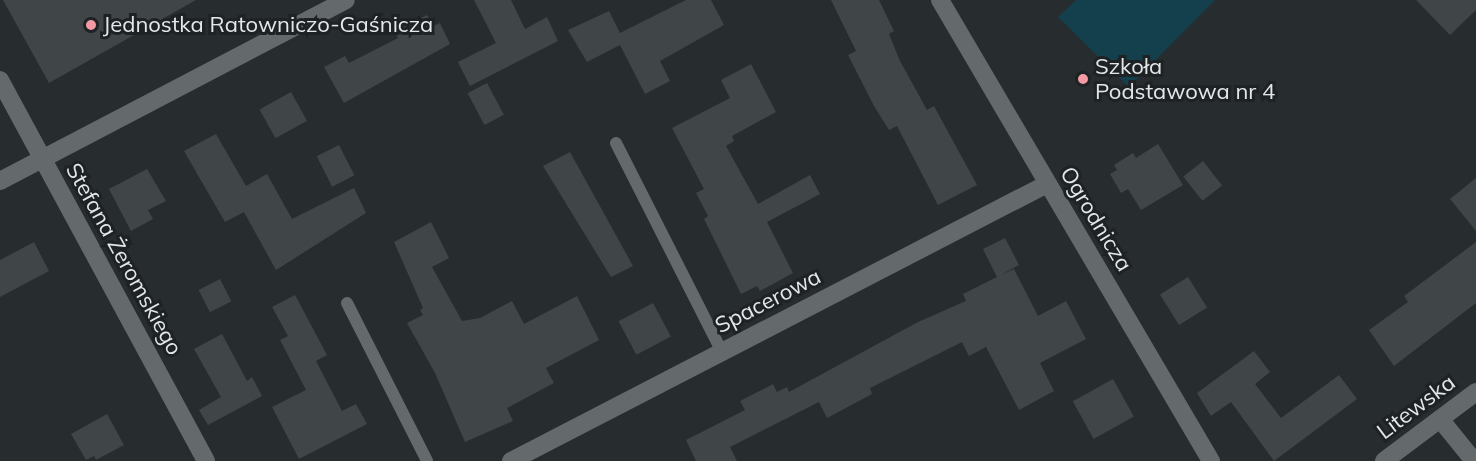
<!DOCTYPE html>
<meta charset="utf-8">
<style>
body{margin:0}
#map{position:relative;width:1476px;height:461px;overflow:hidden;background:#272c2e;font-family:Mulish,sans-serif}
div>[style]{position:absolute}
.green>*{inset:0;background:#14404d}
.building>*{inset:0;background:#404547;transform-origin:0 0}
.lane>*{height:12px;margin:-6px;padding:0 6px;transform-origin:6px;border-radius:6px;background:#646a6c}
.street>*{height:18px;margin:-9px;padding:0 9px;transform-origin:9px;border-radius:9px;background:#646a6c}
.secondary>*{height:18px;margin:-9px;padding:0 9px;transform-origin:9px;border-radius:9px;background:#646a6c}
.dots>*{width:16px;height:16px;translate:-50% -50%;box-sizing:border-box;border:3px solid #1e2224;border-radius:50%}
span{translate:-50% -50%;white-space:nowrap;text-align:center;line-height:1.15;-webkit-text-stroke:6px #1e2224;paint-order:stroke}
.poi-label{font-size:22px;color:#e4e7e8}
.left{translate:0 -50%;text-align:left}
.street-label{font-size:22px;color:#e4e7e8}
</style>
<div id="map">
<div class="green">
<i style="clip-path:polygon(1076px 0,1215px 0,1129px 87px,1058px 17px)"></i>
</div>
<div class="building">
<i style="clip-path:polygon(3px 0,196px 0,49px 83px)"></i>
<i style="clip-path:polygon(474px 0,511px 0,525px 29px,547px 17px,558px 41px,470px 86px,458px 62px,496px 43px)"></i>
<i style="clip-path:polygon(686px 0,711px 0,724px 25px,660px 61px,670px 81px,645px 94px,620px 45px,587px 62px,568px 30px,609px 11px,620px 33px)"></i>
<i style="clip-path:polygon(831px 0,879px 0,894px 31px,889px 34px,900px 61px,927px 110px,934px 106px,977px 185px,938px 205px,897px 126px,889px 130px,874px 106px,848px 55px,856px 51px)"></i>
<i style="clip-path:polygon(1416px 0,1476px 0,1476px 10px,1450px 35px)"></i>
<i style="clip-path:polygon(427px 15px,433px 26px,440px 23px,450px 44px,344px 103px,324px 67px,345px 56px,349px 63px,398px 38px,395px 31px)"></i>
<i style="clip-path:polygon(751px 64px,776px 112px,732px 136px,734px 141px,726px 146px,758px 204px,810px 175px,820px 194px,767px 222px,793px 273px,760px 291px,757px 286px,741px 294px,704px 219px,708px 216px,696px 193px,704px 189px,672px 128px,730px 98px,721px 80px)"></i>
<i style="left:487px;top:83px;width:36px;height:22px;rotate:62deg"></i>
<i style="left:291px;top:92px;width:33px;height:36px;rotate:61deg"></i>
<i style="clip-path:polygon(216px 134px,246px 186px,267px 174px,292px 219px,354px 188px,366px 213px,276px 270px,244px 212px,225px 222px,184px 151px)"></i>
<i style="clip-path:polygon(1158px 144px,1183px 185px,1141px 210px,1128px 189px,1121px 193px,1110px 174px,1117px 170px,1114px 165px,1133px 153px,1136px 158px)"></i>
<i style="left:339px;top:145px;width:34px;height:25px;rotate:63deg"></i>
<i style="clip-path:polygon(570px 152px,633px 266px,611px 277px,543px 166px)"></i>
<i style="left:1203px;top:161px;width:31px;height:25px;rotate:52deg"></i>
<i style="clip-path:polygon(147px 169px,166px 201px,148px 210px,153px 219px,131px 231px,109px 189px)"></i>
<i style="clip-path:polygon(1476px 178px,1476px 231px,1450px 199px)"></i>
<i style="clip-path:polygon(431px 222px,449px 258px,432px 267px,462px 321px,480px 318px,512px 301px,524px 324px,577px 296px,599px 340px,546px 368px,554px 383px,507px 408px,513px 421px,465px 442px,435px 373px,407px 323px,423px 315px,420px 310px,423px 308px,394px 242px)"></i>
<i style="clip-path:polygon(1005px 238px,1019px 265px,1001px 275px,1014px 269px,1038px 316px,1066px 301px,1086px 339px,1040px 363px,1054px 391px,1019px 410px,986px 347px,969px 356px,962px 342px,870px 388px,872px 394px,827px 418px,819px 402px,730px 447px,737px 461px,696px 461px,686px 440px,745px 410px,740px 401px,773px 384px,777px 392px,787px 387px,789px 392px,918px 322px,966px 301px,963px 294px,997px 277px,983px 249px)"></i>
<i style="clip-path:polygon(34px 242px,49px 271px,0 297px,0 260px)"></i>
<i style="clip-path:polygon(1476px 242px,1476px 303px,1394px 366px,1369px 330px,1408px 302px,1404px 296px)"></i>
<i style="left:1188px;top:277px;width:36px;height:33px;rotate:58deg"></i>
<i style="left:220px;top:279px;width:25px;height:24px;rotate:63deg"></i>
<i style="clip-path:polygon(295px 295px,327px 355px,316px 361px,342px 411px,356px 404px,367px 424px,299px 459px,272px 407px,306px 390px,280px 340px,288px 336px,272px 307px)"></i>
<i style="left:653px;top:303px;width:38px;height:39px;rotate:62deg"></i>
<i style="clip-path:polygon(222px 334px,247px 381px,252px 377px,262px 396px,208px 425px,199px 410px,221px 397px,194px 349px)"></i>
<i style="clip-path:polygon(1254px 351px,1270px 372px,1255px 384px,1281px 418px,1339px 375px,1357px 399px,1274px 461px,1231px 402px,1211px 416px,1197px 393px)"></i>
<i style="left:1113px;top:379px;width:43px;height:46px;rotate:61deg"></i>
<i style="clip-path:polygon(107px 414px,124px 445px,96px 460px,94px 456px,86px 460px,71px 434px)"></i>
</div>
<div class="lane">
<i style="left:616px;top:143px;width:234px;rotate:63.1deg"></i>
<i style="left:347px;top:303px;width:177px;rotate:63.1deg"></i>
</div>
<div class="street">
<i style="left:940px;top:0;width:535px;rotate:59.55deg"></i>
<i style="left:0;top:80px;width:433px;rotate:61.6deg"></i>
<i style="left:0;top:181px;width:390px;rotate:-27.6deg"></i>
<i style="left:1440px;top:419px;width:54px;rotate:51deg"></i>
<i style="left:511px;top:461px;width:603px;rotate:-27.33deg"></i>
</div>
<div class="secondary">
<i style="left:1384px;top:461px;width:115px;rotate:-36.9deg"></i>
</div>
<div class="dots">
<i style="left:91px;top:25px;background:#f49aa5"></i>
<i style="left:1083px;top:79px;background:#f49aa5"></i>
</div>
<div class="poi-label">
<span class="left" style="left:103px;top:25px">Jednostka Ratowniczo-Gaśnicza</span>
<span class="left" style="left:1095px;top:79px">Szkoła<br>Podstawowa nr 4</span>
</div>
<div class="street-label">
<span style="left:1096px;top:219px;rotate:59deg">Ogrodnicza</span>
<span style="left:124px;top:259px;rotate:61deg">Stefana Żeromskiego</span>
<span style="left:768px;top:301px;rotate:-27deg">Spacerowa</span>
<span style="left:1416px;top:407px;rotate:-37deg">Litewska</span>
</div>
</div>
